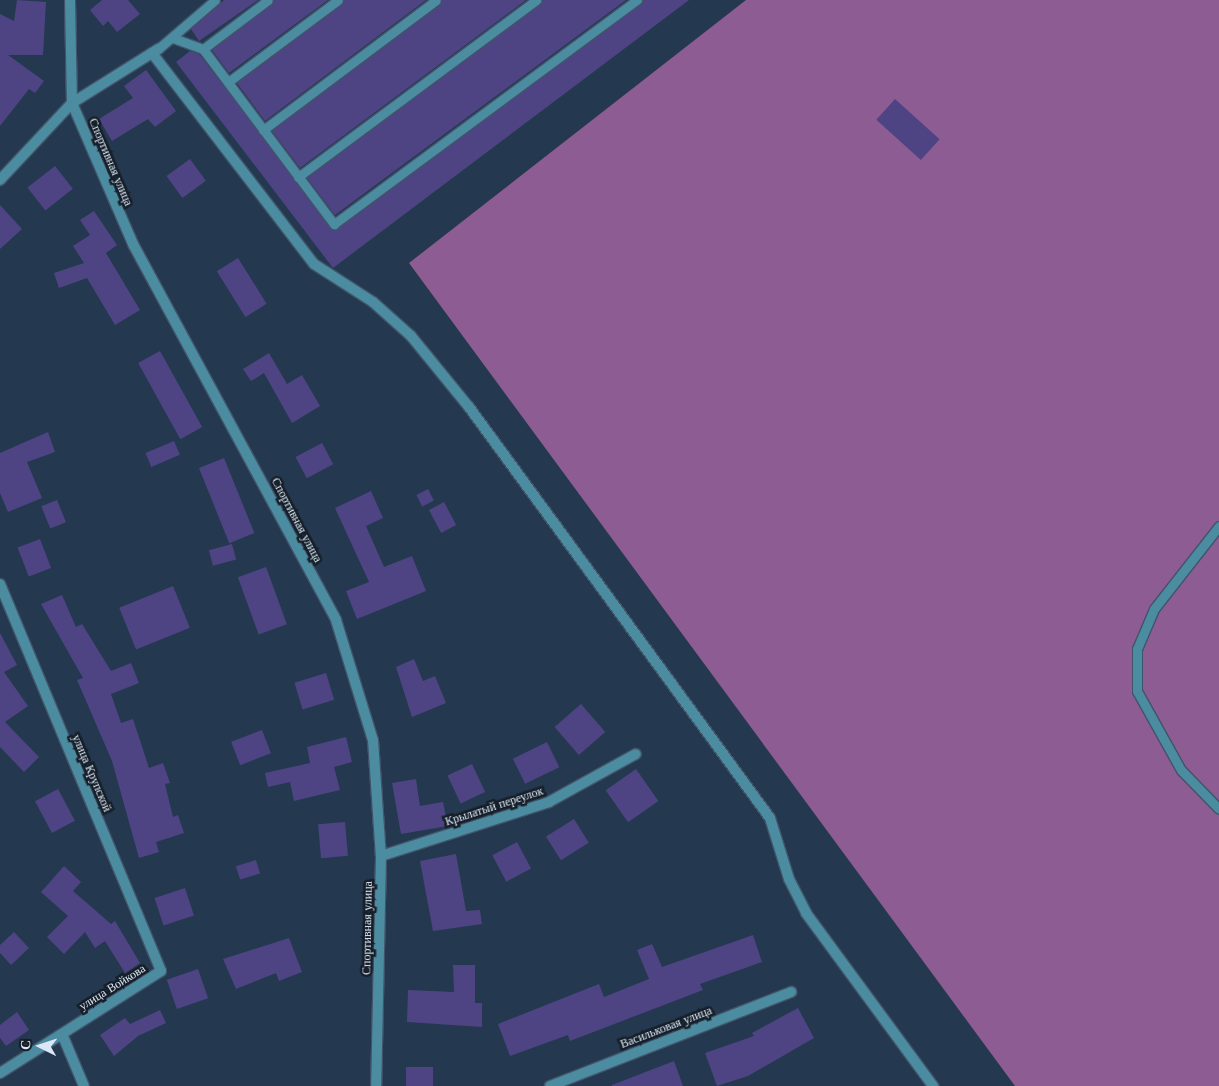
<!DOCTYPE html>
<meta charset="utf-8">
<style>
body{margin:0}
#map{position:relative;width:1219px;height:1086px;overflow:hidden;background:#24384f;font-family:"Libre Baskerville",serif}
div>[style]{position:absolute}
.forest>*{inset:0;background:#8d5c93}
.building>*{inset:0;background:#4e4483;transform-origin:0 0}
.roads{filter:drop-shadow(1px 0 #41546a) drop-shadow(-1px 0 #41546a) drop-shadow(0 1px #41546a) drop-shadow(0 -1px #41546a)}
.service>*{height:9px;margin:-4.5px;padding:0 4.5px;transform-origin:4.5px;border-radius:4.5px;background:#4b8ca0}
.minor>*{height:10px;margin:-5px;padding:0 5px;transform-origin:5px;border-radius:5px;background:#4b8ca0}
span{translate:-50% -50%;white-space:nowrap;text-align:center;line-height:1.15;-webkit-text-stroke:5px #161f29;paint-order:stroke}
.street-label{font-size:12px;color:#dbe7f6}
.north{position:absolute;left:15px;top:1021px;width:50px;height:50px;-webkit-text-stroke:4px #161f29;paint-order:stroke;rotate:274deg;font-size:14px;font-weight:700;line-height:20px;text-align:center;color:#dbe7f6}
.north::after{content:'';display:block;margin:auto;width:18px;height:22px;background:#dbe7f6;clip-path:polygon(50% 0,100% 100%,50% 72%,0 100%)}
</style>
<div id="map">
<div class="forest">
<i style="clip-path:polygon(746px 0,1219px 0,1219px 1086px,1015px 1086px,409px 263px)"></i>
</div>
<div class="building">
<i style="clip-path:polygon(17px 0,46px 2px,43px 55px,8px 55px,44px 81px,35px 93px,29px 89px,0 126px,0 14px,14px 21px)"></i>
<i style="clip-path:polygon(102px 0,128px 0,140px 14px,117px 32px,108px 21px,103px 26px,90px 10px)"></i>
<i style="clip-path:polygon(224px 0,258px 0,199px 41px,191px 29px)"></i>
<i style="clip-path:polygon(274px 0,328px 0,229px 73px,212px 50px)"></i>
<i style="clip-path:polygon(344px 0,426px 0,265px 121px,237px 83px)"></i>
<i style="clip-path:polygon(442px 0,526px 0,300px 168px,272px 131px)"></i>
<i style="clip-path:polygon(542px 0,626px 0,335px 215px,307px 178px)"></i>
<i style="clip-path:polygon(643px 0,689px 0,333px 268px,176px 62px,190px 51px,199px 54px,335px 230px)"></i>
<i style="clip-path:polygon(146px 70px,176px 111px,155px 127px,148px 119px,112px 141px,99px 119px,133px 98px,124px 86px)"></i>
<i style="left:895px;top:99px;width:60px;height:28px;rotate:42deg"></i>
<i style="left:190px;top:159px;width:27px;height:29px;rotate:54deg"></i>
<i style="left:55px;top:166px;width:29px;height:35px;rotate:52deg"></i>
<i style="clip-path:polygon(0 205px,22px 229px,0 249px)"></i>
<i style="clip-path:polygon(94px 211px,117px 245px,106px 253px,140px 310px,115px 325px,87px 278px,59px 288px,54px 273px,84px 263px,73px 246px,90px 235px,80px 220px)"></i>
<i style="left:238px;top:258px;width:54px;height:25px;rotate:58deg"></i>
<i style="left:160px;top:351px;width:87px;height:25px;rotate:61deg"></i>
<i style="clip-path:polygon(269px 353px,287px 384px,302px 375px,320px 406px,292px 423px,264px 373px,251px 381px,243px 369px)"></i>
<i style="clip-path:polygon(48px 432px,55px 452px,27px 462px,42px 498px,8px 512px,0 493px,0 453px)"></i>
<i style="left:174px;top:441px;width:15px;height:31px;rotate:67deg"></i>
<i style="left:322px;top:443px;width:24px;height:30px;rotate:62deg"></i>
<i style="left:224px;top:458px;width:81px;height:27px;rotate:68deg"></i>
<i style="left:428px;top:489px;width:13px;height:13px;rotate:63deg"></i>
<i style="clip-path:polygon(371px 491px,383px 518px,366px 526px,384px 567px,412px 556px,426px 591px,357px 619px,346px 591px,369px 582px,335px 508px)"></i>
<i style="left:57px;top:500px;width:24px;height:17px;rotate:68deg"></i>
<i style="left:444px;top:502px;width:26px;height:17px;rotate:62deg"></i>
<i style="left:40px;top:539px;width:31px;height:24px;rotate:69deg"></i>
<i style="left:232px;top:544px;width:16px;height:24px;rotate:75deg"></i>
<i style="left:266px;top:567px;width:61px;height:30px;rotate:70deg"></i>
<i style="left:173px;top:586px;width:45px;height:58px;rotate:68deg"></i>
<i style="clip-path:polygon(62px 595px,76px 627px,82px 624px,111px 671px,131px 663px,139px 683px,111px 694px,121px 723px,133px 719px,149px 768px,163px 763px,170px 783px,165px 784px,173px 817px,178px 815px,184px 833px,156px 842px,159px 852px,139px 858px,112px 761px,77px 680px,83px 678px,41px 604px)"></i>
<i style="clip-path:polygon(0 633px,17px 665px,4px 672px,28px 706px,5px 722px,39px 757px,24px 772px,0 747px)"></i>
<i style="clip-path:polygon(414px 659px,423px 681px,435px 676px,446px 703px,412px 717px,396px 667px)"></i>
<i style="left:326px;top:673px;width:28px;height:33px;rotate:73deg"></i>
<i style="left:581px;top:704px;width:37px;height:35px;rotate:49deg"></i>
<i style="left:262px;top:730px;width:25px;height:33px;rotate:69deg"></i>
<i style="clip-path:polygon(346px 737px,352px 762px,334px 767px,340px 790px,294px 801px,290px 782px,268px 787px,265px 773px,310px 763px,307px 747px)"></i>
<i style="left:547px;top:742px;width:28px;height:38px;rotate:64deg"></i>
<i style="left:472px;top:764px;width:31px;height:27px;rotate:65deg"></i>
<i style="left:636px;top:769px;width:39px;height:37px;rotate:55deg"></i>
<i style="clip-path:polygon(416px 779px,420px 806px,443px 802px,448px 826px,401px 834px,392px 783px)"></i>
<i style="left:58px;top:789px;width:36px;height:26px;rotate:62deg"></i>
<i style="left:574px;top:819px;width:28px;height:33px;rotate:58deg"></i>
<i style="left:345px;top:822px;width:34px;height:27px;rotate:85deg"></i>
<i style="left:517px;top:842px;width:30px;height:28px;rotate:62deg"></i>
<i style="clip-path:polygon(456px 854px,466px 911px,480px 910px,482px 924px,433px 931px,420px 861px)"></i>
<i style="left:256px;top:860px;width:14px;height:21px;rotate:73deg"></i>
<i style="clip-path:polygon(64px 866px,81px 882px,73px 891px,111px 924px,115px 921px,140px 963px,125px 973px,105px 941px,95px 948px,85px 932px,64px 954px,47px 937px,68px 916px,41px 892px)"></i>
<i style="left:185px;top:888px;width:29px;height:32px;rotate:72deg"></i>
<i style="clip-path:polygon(14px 932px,29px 948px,11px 965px,0 953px,0 945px)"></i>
<i style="clip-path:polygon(753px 935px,762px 962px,700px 984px,703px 990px,570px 1041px,568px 1035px,510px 1056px,498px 1024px,599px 984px,604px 997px,649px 979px,637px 950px,652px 944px,662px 967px)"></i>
<i style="clip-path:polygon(289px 938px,302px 972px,279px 981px,276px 973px,236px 989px,223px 959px)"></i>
<i style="clip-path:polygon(453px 965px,475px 965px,475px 1003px,482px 1003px,482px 1027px,407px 1022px,408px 990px,454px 992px)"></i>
<i style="left:198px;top:969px;width:31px;height:33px;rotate:71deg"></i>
<i style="clip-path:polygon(798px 1008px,814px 1038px,748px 1076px,717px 1086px,705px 1053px,754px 1036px,752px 1033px)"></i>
<i style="clip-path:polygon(160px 1010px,166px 1023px,138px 1036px,114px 1056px,100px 1035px,125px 1018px,130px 1024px)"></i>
<i style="clip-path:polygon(17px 1012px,29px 1030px,6px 1046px,0 1038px,0 1025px)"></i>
<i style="clip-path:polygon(674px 1061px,683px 1086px,612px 1086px,612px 1085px)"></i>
<i style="left:406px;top:1067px;width:27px;height:19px"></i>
</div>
<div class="roads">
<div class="service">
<i style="left:173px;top:38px;width:32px;rotate:20deg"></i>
<i style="left:203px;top:49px;width:219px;rotate:53.2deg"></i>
<i style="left:334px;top:224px;width:377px;rotate:-36.5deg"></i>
<i style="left:158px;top:49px;width:75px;rotate:-40.7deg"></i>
<i style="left:203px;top:49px;width:81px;rotate:-37deg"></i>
<i style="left:228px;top:82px;width:137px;rotate:-36.7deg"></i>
<i style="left:263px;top:130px;width:216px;rotate:-36.9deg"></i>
<i style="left:298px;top:177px;width:297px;rotate:-36.6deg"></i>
<i style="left:1219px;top:526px;width:105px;rotate:128.1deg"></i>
<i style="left:1154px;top:609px;width:43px;rotate:113deg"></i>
<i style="left:1137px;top:649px;width:42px;rotate:90deg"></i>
<i style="left:1137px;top:691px;width:90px;rotate:60.9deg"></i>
<i style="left:1181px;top:770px;width:54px;rotate:45.7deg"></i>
</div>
<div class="minor">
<i style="left:70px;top:0;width:103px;rotate:88.9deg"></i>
<i style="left:72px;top:103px;width:154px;rotate:66.6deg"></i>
<i style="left:133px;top:244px;width:427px;rotate:61.6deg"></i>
<i style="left:336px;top:620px;width:126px;rotate:72.9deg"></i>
<i style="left:373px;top:740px;width:116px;rotate:86.1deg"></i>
<i style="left:381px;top:856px;width:230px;rotate:91.2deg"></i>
<i style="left:152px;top:53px;width:266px;rotate:52.5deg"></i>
<i style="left:314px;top:264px;width:70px;rotate:32.8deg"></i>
<i style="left:373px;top:302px;width:51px;rotate:41.8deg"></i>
<i style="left:411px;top:336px;width:92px;rotate:50.8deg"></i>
<i style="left:469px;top:407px;width:509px;rotate:53.78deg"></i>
<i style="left:770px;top:818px;width:64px;rotate:72.7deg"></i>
<i style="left:789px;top:879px;width:38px;rotate:63deg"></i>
<i style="left:806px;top:913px;width:215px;rotate:53.7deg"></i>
<i style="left:0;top:180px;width:105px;rotate:-46.9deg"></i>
<i style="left:72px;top:103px;width:102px;rotate:-32.1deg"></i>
<i style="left:0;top:584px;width:419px;rotate:67.4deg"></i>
<i style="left:161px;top:971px;width:191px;rotate:147.6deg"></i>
<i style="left:381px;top:856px;width:176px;rotate:-17.8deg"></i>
<i style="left:549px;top:802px;width:99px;rotate:-28.9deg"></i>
<i style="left:62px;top:1034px;width:56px;rotate:67.1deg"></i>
<i style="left:550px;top:1086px;width:259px;rotate:-21.3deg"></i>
</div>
</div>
<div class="street-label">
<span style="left:111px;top:162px;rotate:67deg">Спортивная улица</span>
<span style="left:297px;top:520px;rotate:62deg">Спортивная улица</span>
<span style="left:92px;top:773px;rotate:67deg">улица Крупской</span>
<span style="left:494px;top:806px;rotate:-18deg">Крылатый переулок</span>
<span style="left:367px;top:928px;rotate:-89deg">Спортивная улица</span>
<span style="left:112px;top:987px;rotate:-32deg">улица Войкова</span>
<span style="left:666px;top:1027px;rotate:-21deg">Васильковая улица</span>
</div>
<div class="north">С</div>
</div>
